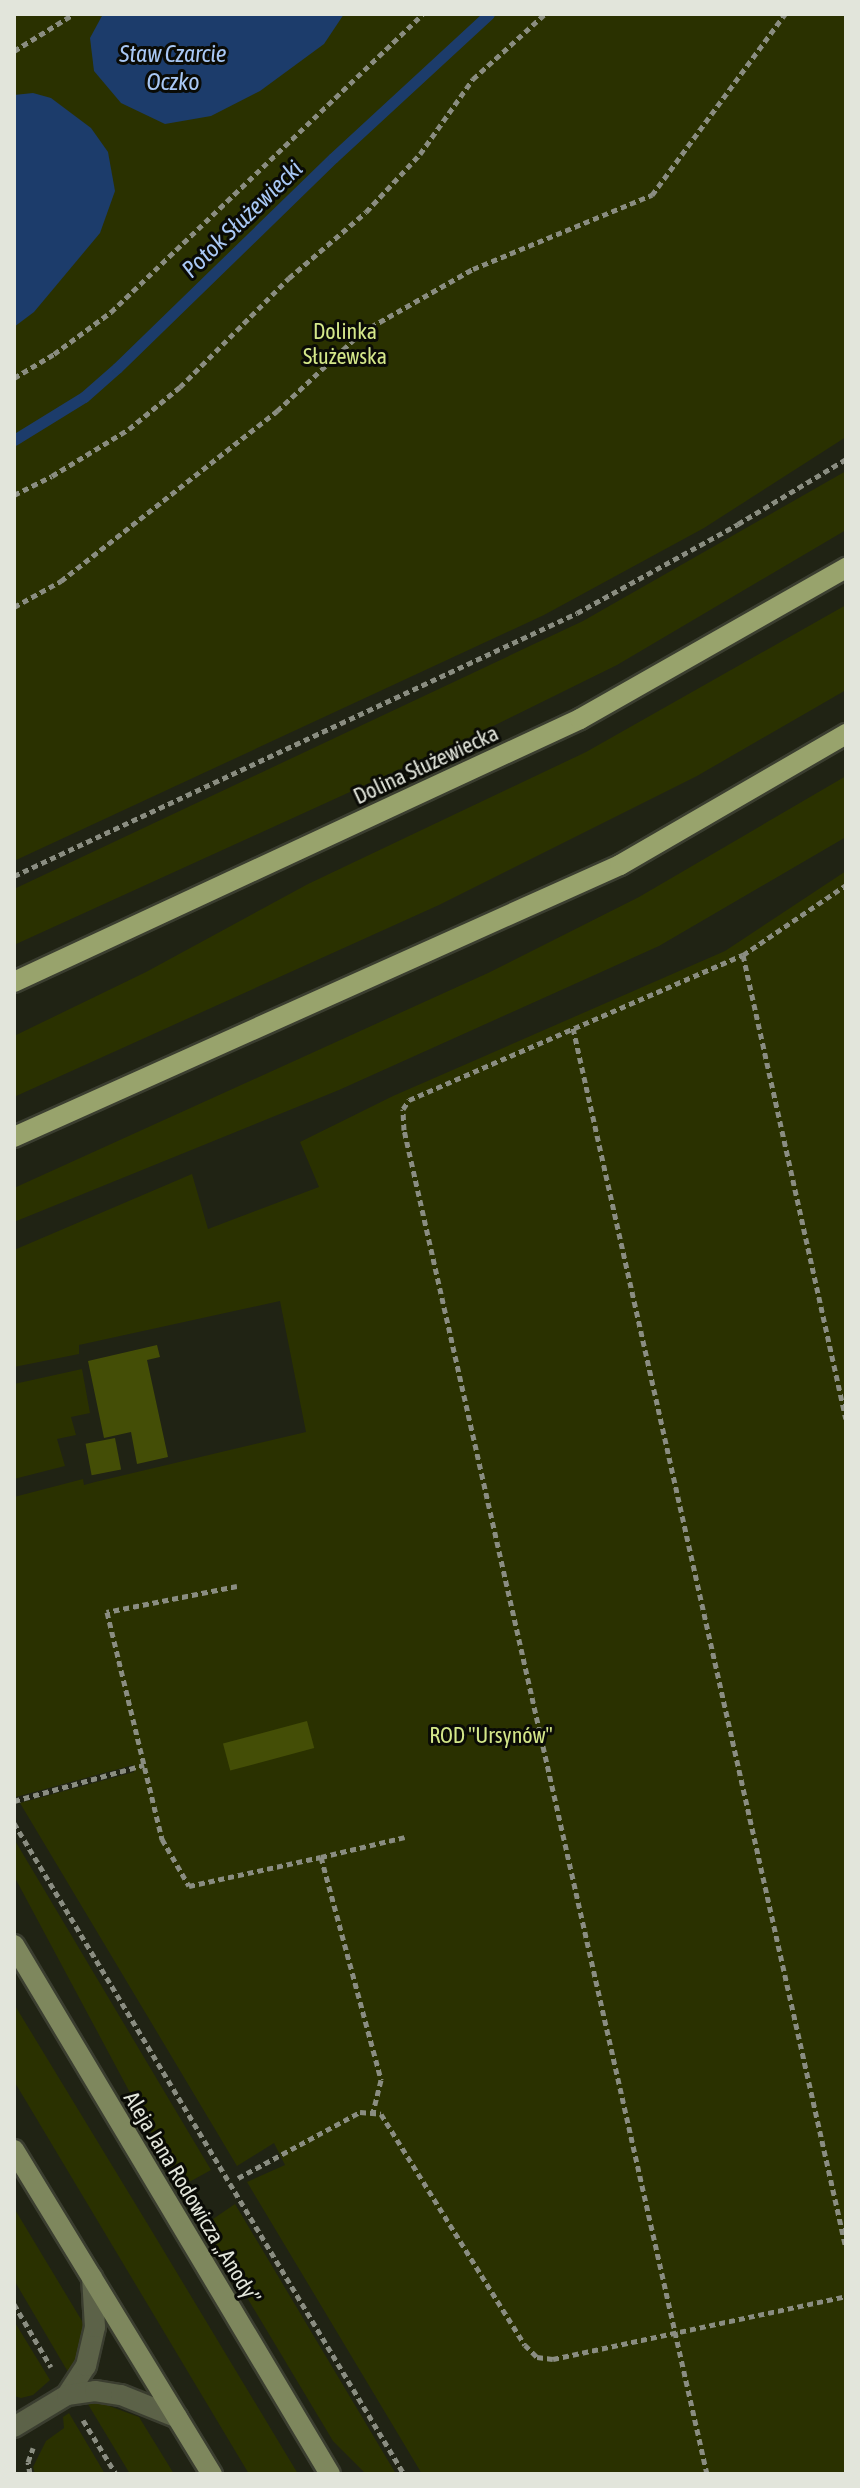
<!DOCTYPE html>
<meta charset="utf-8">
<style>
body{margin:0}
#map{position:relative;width:860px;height:2488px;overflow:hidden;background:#202314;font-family:"Asap Condensed",sans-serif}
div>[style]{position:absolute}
.green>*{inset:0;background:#2a3100}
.water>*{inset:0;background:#1c3c6b}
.stream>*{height:11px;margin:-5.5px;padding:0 5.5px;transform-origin:5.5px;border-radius:5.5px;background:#1c3c6b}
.building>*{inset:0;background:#444e06;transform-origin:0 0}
.path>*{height:5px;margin-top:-2.5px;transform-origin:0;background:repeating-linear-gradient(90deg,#8a8d81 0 6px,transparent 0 10px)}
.roads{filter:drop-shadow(2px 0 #3b3e30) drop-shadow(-2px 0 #3b3e30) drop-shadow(0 2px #3b3e30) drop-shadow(0 -2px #3b3e30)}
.street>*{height:20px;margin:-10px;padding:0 10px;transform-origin:10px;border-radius:10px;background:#5c6248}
.secondary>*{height:20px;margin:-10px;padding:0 10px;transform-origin:10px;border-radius:10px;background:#7e875d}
.primary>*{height:20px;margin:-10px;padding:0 10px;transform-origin:10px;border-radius:10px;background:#98a36c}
span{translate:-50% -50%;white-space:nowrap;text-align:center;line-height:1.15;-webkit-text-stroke:6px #0a0b06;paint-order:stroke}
.park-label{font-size:22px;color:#d4e789}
.street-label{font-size:22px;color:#e2e5db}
.water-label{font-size:24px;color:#a9c8f5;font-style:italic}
.frame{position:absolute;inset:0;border:16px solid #e2e5db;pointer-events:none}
</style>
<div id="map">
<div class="green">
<i style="clip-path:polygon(14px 14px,846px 14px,846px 437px,704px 528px,544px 615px,14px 861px)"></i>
<i style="clip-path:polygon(846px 471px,846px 530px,617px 665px,475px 735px,14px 945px,14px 889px,583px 621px)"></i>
<i style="clip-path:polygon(846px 605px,846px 690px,697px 776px,439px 905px,14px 1097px,14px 1036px,146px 972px,308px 884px,586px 752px)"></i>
<i style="clip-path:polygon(846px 776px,846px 837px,659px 946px,339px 1090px,14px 1222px,14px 1188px,488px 973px,639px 897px)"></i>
<i style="clip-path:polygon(846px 871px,846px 2474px,422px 2474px,247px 2182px,285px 2165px,274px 2143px,237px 2166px,20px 1803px,134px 1772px,133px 1765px,16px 1797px,14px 1794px,14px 1497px,83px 1479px,84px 1485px,95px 1482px,306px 1432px,280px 1301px,79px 1345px,79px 1354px,14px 1367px,14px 1250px,192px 1174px,208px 1229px,319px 1187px,300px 1142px,393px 1096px,725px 951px)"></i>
<i style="clip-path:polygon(82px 1369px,90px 1413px,71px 1417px,76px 1435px,57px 1439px,65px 1466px,14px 1479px,14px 1384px)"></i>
<i style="clip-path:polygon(14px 1839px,211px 2170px,191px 2181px,183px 2181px,173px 2173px,14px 1876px)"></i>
<i style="clip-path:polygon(14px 2004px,147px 2223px,298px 2474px,249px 2474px,14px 2081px)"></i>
<i style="clip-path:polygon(235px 2204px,396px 2474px,366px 2474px,333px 2441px,209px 2234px,213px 2219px)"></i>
<i style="clip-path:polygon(14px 2208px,85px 2326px,74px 2368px,68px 2372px,14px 2280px)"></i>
<i style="clip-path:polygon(14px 2321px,50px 2380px,33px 2395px,21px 2398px,14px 2396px)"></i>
<i style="clip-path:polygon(93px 2400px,139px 2417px,174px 2474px,130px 2474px,86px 2401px)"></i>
<i style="clip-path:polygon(69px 2413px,105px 2474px,35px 2474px,33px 2467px,46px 2441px,64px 2428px,63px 2417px)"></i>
</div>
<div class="water">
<i style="clip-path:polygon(103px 14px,344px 14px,324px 44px,260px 91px,211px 116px,165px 124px,121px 103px,94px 71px,90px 38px)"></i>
<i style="clip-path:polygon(33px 93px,51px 98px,91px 128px,108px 152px,115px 191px,100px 233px,34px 312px,14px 327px,14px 95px)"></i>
</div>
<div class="stream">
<i style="left:14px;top:440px;width:82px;rotate:-31.6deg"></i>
<i style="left:84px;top:397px;width:44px;rotate:-41.3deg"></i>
<i style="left:117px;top:368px;width:301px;rotate:-44.2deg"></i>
<i style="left:333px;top:158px;width:212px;rotate:-42.7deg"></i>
</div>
<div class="building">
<i style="clip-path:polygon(157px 1345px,160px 1357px,147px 1360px,168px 1457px,137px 1464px,131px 1432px,104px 1438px,88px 1361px)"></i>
<i style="left:115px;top:1438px;width:32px;height:30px;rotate:79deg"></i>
<i style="left:307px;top:1721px;width:28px;height:87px;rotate:75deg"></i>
</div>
<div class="path">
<i style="left:14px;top:51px;width:70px;rotate:-31.7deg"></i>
<i style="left:14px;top:378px;width:47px;rotate:-31deg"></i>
<i style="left:54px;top:354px;width:71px;rotate:-36.4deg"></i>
<i style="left:111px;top:312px;width:431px;rotate:-43.7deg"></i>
<i style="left:14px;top:495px;width:42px;rotate:-26.6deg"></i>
<i style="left:52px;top:476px;width:90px;rotate:-31.4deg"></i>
<i style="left:129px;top:429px;width:66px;rotate:-39.5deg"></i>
<i style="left:180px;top:387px;width:154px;rotate:-45deg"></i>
<i style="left:289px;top:278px;width:101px;rotate:-40.6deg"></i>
<i style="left:366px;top:212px;width:79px;rotate:-47deg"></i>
<i style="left:420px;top:154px;width:92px;rotate:-54.8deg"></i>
<i style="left:473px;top:79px;width:97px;rotate:-42.1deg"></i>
<i style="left:14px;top:607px;width:54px;rotate:-29deg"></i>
<i style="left:61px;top:581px;width:275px;rotate:-38.2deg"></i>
<i style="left:277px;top:411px;width:116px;rotate:-42.9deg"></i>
<i style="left:362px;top:332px;width:128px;rotate:-29.6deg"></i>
<i style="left:473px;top:269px;width:194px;rotate:-22.5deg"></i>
<i style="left:652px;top:195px;width:225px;rotate:-53.7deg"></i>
<i style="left:14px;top:876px;width:621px;rotate:-25.04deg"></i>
<i style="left:577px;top:613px;width:184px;rotate:-28.9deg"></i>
<i style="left:738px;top:524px;width:126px;rotate:-31deg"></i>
<i style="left:743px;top:955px;width:475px;rotate:77.5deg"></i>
<i style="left:573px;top:1028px;width:1250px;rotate:77.39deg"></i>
<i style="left:237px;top:1586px;width:133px;rotate:168.7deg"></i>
<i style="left:107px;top:1612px;width:234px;rotate:76.4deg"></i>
<i style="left:162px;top:1839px;width:54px;rotate:60.1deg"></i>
<i style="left:189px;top:1886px;width:135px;rotate:-12.4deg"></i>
<i style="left:321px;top:1857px;width:231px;rotate:74.9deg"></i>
<i style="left:381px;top:2080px;width:32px;rotate:104deg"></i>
<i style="left:14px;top:1801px;width:135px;rotate:-15.5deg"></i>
<i style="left:14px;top:1823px;width:759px;rotate:59.08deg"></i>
<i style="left:321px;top:1857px;width:86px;rotate:-13.4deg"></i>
<i style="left:238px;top:2178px;width:139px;rotate:-28.4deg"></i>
<i style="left:360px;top:2112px;width:21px;rotate:5deg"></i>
<i style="left:381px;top:2114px;width:272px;rotate:58.1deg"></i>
<i style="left:525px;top:2345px;width:17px;rotate:45deg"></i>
<i style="left:537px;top:2357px;width:16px;rotate:7deg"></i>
<i style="left:553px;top:2359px;width:300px;rotate:-12.1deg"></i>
<i style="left:14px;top:2304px;width:73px;rotate:59.6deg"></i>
<i style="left:83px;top:2420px;width:63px;rotate:58.6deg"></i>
<i style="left:30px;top:2474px;width:12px;rotate:-99deg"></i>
<i style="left:28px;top:2462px;width:15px;rotate:-70deg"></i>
<i style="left:707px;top:2474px;width:1378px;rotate:-102.7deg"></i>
<i style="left:404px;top:1130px;width:21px;rotate:-93deg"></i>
<i style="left:403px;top:1109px;width:11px;rotate:-56deg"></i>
<i style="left:409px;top:1100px;width:364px;rotate:-23.5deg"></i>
<i style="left:743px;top:955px;width:125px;rotate:-34.2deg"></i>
</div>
<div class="roads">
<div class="street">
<i style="left:67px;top:2395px;width:35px;rotate:-57deg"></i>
<i style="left:86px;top:2366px;width:40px;rotate:-77deg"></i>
<i style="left:95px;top:2327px;width:50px;rotate:-93.4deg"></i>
<i style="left:14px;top:2427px;width:62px;rotate:-31.1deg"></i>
<i style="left:67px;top:2395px;width:28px;rotate:-8deg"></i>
<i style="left:95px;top:2391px;width:26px;rotate:9deg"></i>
<i style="left:121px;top:2395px;width:61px;rotate:22deg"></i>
</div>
<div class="secondary">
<i style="left:14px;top:1945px;width:616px;rotate:59.15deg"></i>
<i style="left:14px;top:2150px;width:380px;rotate:58.6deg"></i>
</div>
<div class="primary">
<i style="left:14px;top:982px;width:624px;rotate:-24.92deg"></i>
<i style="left:580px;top:719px;width:306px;rotate:-29.6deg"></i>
<i style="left:14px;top:1137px;width:664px;rotate:-24.17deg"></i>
<i style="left:620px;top:865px;width:261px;rotate:-30.1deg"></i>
</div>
</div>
<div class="park-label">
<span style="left:345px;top:344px">Dolinka<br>Służewska</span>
<span style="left:491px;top:1736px">ROD "Ursynów"</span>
</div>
<div class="street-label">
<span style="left:426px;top:765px;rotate:-25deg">Dolina Służewiecka</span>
<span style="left:192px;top:2198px;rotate:59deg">Aleja Jana Rodowicza „Anody”</span>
</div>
<div class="water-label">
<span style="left:173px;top:68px">Staw Czarcie<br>Oczko</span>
<span style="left:242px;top:219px;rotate:-44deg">Potok Służewiecki</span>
</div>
<div class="frame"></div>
</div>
